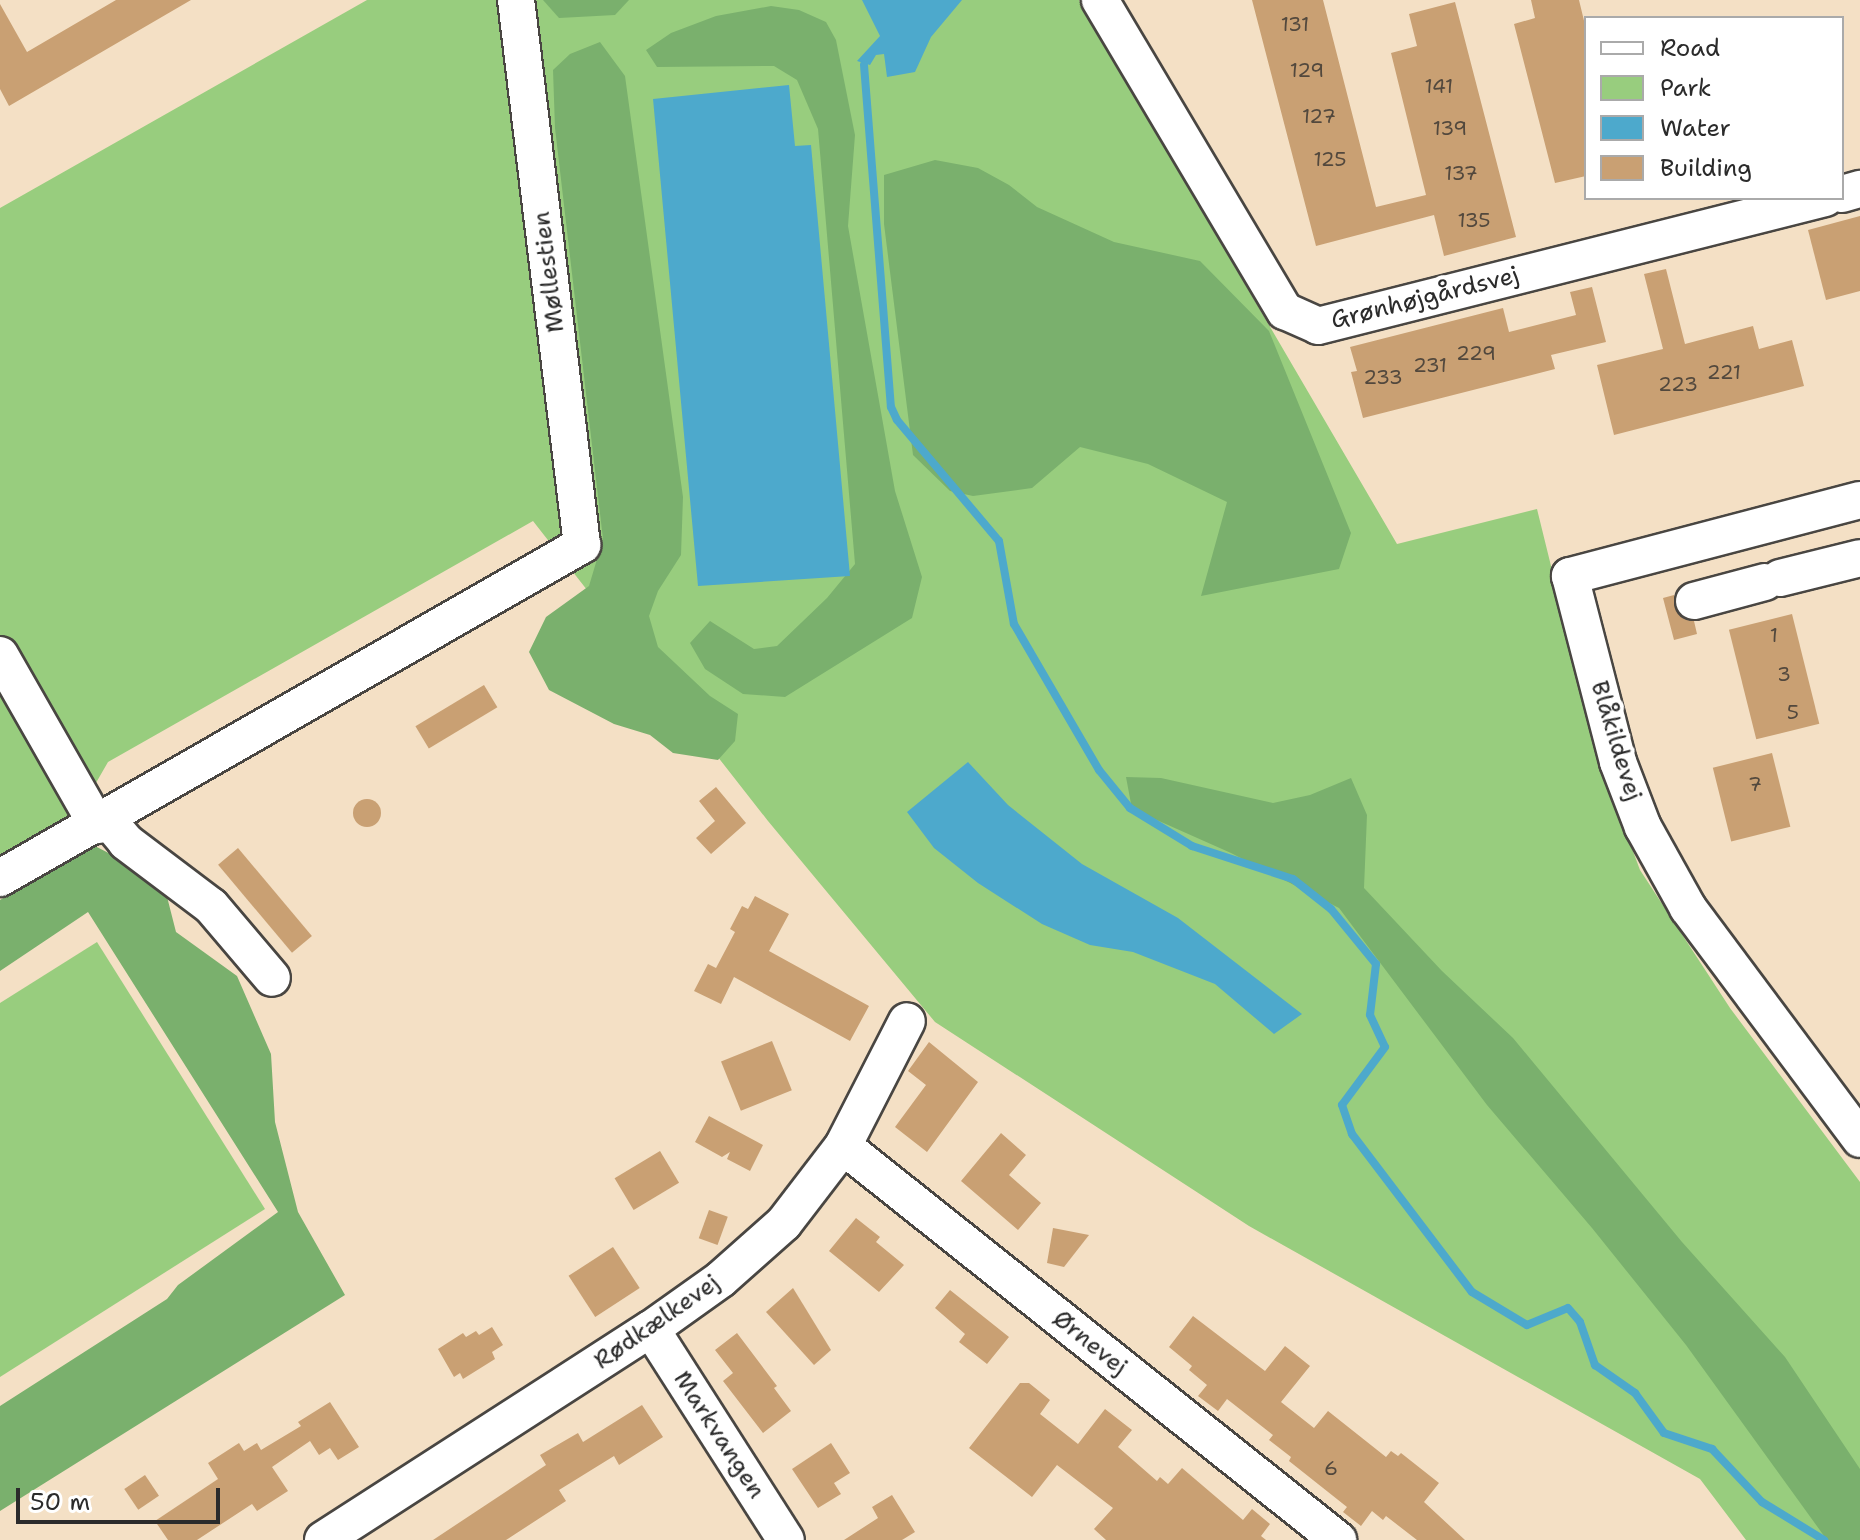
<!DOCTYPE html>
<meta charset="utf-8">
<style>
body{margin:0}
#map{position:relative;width:1860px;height:1540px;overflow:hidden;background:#f4e0c5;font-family:"Shantell Sans",sans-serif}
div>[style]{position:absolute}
.green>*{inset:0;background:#98cd7e}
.forest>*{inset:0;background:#7ab06d}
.water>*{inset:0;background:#4da9cc}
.stream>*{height:8px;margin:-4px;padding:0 4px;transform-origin:4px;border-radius:4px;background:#4da9cc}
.building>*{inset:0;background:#c9a073;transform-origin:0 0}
.round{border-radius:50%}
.roads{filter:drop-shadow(2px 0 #494642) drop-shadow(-2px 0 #494642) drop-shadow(0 2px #494642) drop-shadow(0 -2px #494642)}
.minor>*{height:36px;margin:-18px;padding:0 18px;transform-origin:18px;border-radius:18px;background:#fff}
span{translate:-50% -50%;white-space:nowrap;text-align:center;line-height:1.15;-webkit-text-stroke:8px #fff;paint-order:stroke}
.number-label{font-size:20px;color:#52483d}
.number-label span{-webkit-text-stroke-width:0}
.street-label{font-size:24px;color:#2b2b2b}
.legend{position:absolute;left:1584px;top:16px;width:260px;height:184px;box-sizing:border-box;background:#fff;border:2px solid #aaa;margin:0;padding:10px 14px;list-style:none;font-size:24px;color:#2b2b2b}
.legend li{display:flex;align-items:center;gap:16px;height:40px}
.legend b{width:40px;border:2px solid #aaa}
.scale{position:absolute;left:16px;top:1488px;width:204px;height:36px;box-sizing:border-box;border:4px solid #2b2b2b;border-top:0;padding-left:10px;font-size:24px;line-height:28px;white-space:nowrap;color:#2b2b2b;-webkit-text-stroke:6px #fff;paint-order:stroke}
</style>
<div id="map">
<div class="green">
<i style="clip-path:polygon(367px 0,1079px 0,1397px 544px,1537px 509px,1598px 757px,1640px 870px,1730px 1008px,1860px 1182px,1860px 1540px,1746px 1540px,1700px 1479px,1249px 1226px,935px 1022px,768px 821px,533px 521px,108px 762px,70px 828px,0 867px,0 208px)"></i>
<i style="clip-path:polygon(97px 942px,265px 1209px,0 1377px,0 1003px)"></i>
</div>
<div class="forest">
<i style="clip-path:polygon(543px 0,629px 0,615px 15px,559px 18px)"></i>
<i style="clip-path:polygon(771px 6px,799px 10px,826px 22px,836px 40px,855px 135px,848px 226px,895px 491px,922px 577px,912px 618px,785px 697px,743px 694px,705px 669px,690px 643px,710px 621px,754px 649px,777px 646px,827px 598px,855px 564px,818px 129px,797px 80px,774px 66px,657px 67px,646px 50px,671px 33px,716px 16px)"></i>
<i style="clip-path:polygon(600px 42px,625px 76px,683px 497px,681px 555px,658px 591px,649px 616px,658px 647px,710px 696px,738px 714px,735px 741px,718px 760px,673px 753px,650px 735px,614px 724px,549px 690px,529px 652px,546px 617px,589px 586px,603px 539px,555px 128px,553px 70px,570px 54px)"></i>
<i style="clip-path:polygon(935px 160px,978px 168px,1009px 185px,1037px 207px,1114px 242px,1200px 261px,1269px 331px,1351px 533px,1339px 569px,1201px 596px,1227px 502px,1148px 464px,1080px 447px,1032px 488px,973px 496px,950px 491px,913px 455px,884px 224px,884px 175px)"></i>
<i style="clip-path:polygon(1126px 777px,1161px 778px,1273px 803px,1310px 795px,1351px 778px,1367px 815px,1364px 888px,1442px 971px,1513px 1038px,1682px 1242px,1785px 1357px,1860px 1469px,1860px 1540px,1827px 1540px,1686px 1345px,1592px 1228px,1487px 1105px,1339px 908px,1231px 853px,1132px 809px)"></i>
<i style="clip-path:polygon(91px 844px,163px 881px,176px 932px,237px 976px,271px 1054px,275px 1122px,298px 1212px,345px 1295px,0 1511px,0 1406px,167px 1299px,178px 1285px,278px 1212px,88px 912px,0 971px,0 900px)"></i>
</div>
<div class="water">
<i style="clip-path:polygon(862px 0,962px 0,931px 37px,915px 72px,887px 77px,884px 54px,876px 55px,870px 65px,857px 61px,880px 36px)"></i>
<i style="clip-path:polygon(789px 85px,795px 146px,811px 145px,850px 576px,698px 586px,653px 99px)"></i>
<i style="clip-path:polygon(968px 762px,1008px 805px,1082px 864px,1178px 918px,1302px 1014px,1274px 1034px,1215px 984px,1133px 952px,1090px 945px,1042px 924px,978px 883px,934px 848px,907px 812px)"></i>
</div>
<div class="stream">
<i style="left:864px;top:65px;width:343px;rotate:85.5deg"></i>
<i style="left:891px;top:407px;width:14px;rotate:65deg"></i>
<i style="left:897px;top:420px;width:158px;rotate:49.9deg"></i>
<i style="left:999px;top:541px;width:84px;rotate:79.8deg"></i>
<i style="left:1014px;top:624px;width:169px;rotate:59.8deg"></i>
<i style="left:1099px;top:770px;width:49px;rotate:50.8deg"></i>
<i style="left:1130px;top:808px;width:73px;rotate:31.5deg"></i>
<i style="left:1192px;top:846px;width:106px;rotate:18.1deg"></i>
<i style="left:1293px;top:879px;width:48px;rotate:38.3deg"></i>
<i style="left:1331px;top:909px;width:71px;rotate:50.7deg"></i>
<i style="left:1376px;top:964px;width:51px;rotate:96.7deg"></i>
<i style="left:1370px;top:1015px;width:35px;rotate:65deg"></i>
<i style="left:1385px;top:1047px;width:72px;rotate:126.6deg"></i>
<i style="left:1342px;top:1105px;width:31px;rotate:71deg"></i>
<i style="left:1352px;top:1134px;width:198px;rotate:52.8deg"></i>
<i style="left:1472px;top:1292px;width:64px;rotate:31deg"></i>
<i style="left:1527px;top:1325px;width:44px;rotate:-22.5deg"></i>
<i style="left:1568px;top:1308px;width:18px;rotate:49deg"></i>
<i style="left:1580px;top:1322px;width:46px;rotate:70.8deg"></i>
<i style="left:1595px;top:1365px;width:49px;rotate:35deg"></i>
<i style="left:1635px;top:1393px;width:49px;rotate:54.1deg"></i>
<i style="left:1664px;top:1433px;width:51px;rotate:18.4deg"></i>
<i style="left:1712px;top:1449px;width:73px;rotate:46.7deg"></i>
<i style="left:1762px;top:1502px;width:73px;rotate:31.5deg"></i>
</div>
<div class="building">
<i style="clip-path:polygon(116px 0,191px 0,9px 106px,0 89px,0 4px,27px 52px)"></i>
<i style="clip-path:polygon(1252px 0,1323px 0,1376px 207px,1426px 195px,1391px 53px,1417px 46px,1409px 14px,1455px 2px,1516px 237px,1444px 256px,1434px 215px,1316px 246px)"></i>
<i style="clip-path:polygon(1531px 0,1579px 0,1586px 29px,1586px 176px,1555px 183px,1514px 24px,1535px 18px)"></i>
<i style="clip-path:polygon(1860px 216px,1860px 291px,1826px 300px,1808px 230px)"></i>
<i style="clip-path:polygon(1666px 269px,1685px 344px,1753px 326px,1759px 349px,1792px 340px,1804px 386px,1614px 435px,1597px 365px,1663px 349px,1644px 274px)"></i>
<i style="clip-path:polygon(1592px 287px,1606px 342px,1551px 355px,1555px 369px,1363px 418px,1351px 372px,1357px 371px,1350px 347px,1503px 308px,1509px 332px,1576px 315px,1570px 292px)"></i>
<i style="clip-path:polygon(1674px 595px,1679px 615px,1694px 621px,1697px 634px,1674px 640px,1663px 598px)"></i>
<i style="left:1792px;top:614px;width:113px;height:65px;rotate:76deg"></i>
<i style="left:484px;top:685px;width:26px;height:80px;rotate:59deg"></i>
<i style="left:1772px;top:753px;width:76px;height:61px;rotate:76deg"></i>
<i style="clip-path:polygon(716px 787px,746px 823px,711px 854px,696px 838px,715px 821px,699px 801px)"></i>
<i class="round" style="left:353px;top:799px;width:28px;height:28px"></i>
<i style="left:238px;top:848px;width:115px;height:26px;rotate:50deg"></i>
<i style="clip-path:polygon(755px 896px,789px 914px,769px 951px,869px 1006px,850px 1041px,734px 977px,721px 1004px,694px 991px,708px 964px,716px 968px,735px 932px,730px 929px,742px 906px,748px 909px)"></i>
<i style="left:772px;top:1041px;width:53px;height:55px;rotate:68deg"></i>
<i style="clip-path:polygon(929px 1042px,978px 1082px,927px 1152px,895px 1127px,926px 1085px,908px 1071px)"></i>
<i style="clip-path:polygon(709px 1116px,763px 1145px,750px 1171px,727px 1159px,730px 1152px,722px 1157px,695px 1142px)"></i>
<i style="clip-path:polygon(1001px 1133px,1026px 1155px,1009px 1175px,1041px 1203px,1018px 1230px,961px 1181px)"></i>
<i style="left:660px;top:1151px;width:37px;height:53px;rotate:59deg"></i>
<i style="left:709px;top:1210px;width:20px;height:30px;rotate:20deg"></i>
<i style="clip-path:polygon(856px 1218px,880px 1237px,876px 1242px,904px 1265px,879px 1292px,829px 1251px)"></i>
<i style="clip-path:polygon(1053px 1228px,1089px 1235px,1064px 1267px,1047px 1263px)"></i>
<i style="left:613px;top:1247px;width:49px;height:53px;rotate:57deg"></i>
<i style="clip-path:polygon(793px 1288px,831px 1350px,814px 1365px,766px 1312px)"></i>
<i style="clip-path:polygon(950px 1290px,1009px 1337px,987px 1364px,959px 1342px,965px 1334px,935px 1308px)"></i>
<i style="clip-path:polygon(1193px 1316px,1265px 1371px,1285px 1346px,1310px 1366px,1281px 1402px,1314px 1428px,1328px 1411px,1386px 1457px,1391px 1451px,1398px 1456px,1401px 1453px,1439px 1483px,1424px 1502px,1465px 1540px,1417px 1540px,1386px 1516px,1383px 1520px,1372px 1511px,1361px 1526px,1343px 1512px,1347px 1507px,1289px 1461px,1291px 1457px,1269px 1440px,1273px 1435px,1227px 1399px,1218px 1411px,1198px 1396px,1207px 1385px,1189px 1370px,1192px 1366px,1169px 1347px)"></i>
<i style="clip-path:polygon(492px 1327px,503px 1345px,492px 1352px,495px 1359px,463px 1379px,460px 1373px,454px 1377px,438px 1349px,463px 1333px,466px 1337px,476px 1331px,479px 1335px)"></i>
<i style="clip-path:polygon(737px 1333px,777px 1386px,774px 1388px,791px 1411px,763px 1433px,723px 1381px,733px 1373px,715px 1350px)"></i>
<i style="clip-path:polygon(1020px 1383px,1029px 1383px,1050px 1400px,1040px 1414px,1078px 1444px,1105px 1409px,1132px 1430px,1118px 1447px,1157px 1481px,1160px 1477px,1168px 1484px,1182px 1468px,1243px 1520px,1252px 1509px,1270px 1524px,1261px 1536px,1266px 1540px,1106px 1540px,1094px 1529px,1113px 1508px,1057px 1465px,1032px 1497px,969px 1448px)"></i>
<i style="clip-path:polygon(330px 1402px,359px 1447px,338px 1460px,330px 1448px,319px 1455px,310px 1441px,272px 1467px,288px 1491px,257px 1511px,252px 1504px,197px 1540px,168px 1540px,155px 1521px,218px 1479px,208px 1463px,239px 1443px,244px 1451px,257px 1443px,261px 1450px,301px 1426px,298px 1422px)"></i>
<i style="clip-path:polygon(642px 1405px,663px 1437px,619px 1465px,614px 1456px,559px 1490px,566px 1501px,506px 1540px,433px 1540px,546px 1465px,540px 1455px,578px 1433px,583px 1442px)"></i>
<i style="clip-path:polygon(831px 1443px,850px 1473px,834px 1483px,841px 1494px,818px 1508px,792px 1469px)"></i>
<i style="left:145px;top:1475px;width:25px;height:25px;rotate:56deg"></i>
<i style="clip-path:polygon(892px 1495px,915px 1532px,902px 1540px,844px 1540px,878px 1518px,872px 1507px)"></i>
</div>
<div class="roads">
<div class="minor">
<i style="left:1100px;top:0;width:362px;rotate:59.3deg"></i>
<i style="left:1285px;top:311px;width:36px;rotate:24deg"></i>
<i style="left:1318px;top:326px;width:523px;rotate:-14.17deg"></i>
<i style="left:1842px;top:194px;width:19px;rotate:-16deg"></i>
<i style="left:1860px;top:500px;width:300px;rotate:165.3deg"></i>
<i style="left:1570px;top:576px;width:192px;rotate:75.5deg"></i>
<i style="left:1618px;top:762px;width:70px;rotate:69deg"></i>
<i style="left:1643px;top:827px;width:93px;rotate:60.9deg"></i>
<i style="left:1688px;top:908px;width:288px;rotate:53.3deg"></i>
<i style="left:1780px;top:578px;width:82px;rotate:-14deg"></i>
<i style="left:1694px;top:601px;width:73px;rotate:-15deg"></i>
<i style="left:0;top:655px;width:196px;rotate:60.3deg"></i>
<i style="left:107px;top:819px;width:30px;rotate:50deg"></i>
<i style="left:126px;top:842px;width:106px;rotate:37deg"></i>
<i style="left:211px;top:906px;width:94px;rotate:49.7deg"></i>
<i style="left:0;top:878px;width:671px;rotate:-29.78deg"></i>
<i style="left:582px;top:545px;width:549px;rotate:-96.9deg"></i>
<i style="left:843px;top:1146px;width:633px;rotate:38.52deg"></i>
<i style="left:651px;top:1329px;width:250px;rotate:57.4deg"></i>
<i style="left:323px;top:1540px;width:390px;rotate:-32.8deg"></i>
<i style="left:651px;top:1329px;width:86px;rotate:-35.5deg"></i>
<i style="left:721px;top:1279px;width:84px;rotate:-41.6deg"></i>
<i style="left:784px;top:1223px;width:97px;rotate:-52.5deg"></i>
<i style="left:843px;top:1146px;width:140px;rotate:-62.9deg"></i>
</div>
</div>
<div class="number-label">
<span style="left:1295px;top:24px">131</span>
<span style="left:1307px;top:70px">129</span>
<span style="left:1439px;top:86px">141</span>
<span style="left:1319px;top:116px">127</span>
<span style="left:1450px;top:128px">139</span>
<span style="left:1330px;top:159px">125</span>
<span style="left:1461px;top:173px">137</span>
<span style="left:1474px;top:220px">135</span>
<span style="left:1476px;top:353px">229</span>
<span style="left:1430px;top:365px">231</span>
<span style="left:1724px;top:372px">221</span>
<span style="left:1383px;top:377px">233</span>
<span style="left:1678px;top:384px">223</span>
<span style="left:1774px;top:635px">1</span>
<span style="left:1784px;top:674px">3</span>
<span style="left:1793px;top:712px">5</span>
<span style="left:1755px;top:784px">7</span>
<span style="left:1331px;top:1468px">6</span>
</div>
<div class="street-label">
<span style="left:549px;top:272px;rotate:-97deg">Møllestien</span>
<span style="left:1425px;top:298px;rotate:-14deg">Grønhøjgårdsvej</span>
<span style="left:1616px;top:741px;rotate:73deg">Blåkildevej</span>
<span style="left:657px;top:1322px;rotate:-35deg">Rødkælkevej</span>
<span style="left:1090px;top:1343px;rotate:39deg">Ørnevej</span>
<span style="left:719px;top:1435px;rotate:57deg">Markvangen</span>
</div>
<ul class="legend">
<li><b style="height:10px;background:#fff"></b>Road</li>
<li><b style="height:22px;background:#98cd7e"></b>Park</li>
<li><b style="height:22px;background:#4da9cc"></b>Water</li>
<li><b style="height:22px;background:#c9a073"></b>Building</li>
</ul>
<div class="scale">50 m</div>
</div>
